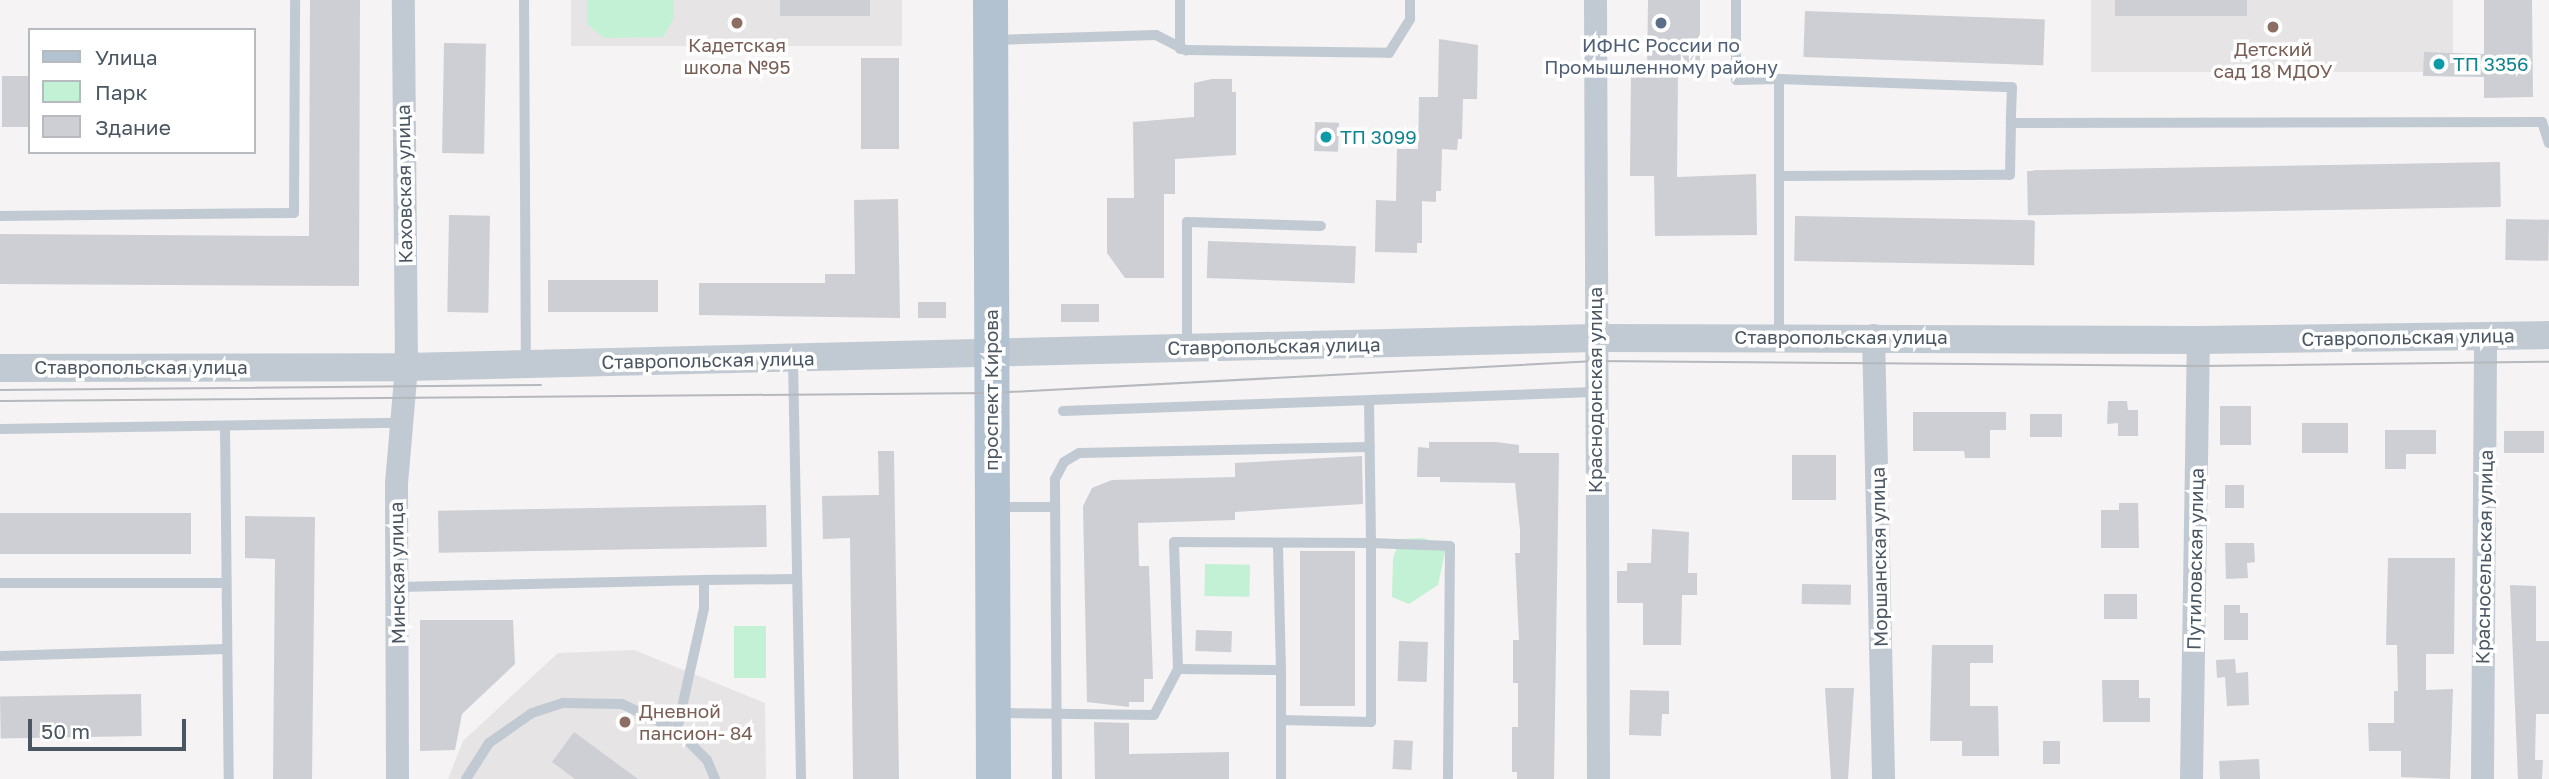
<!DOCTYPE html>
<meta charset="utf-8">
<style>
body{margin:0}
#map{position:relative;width:2549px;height:779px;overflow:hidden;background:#f5f3f3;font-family:"Golos Text",sans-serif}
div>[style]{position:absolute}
.education>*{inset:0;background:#e6e4e5;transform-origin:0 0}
.green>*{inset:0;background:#c3f1d5;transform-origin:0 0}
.building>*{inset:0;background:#cdcfd5;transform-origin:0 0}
.service>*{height:10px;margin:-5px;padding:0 5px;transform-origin:5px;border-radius:5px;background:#c1cad2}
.minor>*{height:23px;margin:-11.5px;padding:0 11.5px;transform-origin:11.5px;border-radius:11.5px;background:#c1cad2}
.tertiary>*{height:28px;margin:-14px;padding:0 14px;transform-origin:14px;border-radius:14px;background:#c1cad2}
.primary>*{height:35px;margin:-17.5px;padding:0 17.5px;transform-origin:17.5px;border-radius:17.5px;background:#b3c2d1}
.tram>*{height:2px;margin:-1px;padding:0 1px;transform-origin:1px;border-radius:1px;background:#b5b8bd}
.dots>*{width:19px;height:19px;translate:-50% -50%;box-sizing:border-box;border:4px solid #fff;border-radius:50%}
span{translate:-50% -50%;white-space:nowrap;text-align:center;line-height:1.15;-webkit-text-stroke:7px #fff;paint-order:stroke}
.education-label{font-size:19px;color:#785e54}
.left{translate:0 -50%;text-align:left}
.service-label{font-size:19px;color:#4e5e75}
.culture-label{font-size:19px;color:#0d838f}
.street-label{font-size:19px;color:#4a5661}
.legend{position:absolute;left:28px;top:28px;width:228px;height:126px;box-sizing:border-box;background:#fff;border:2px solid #b7bbc0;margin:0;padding:9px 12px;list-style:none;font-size:21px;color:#4a5661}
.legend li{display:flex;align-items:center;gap:14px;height:35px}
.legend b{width:35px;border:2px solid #b7bbc0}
.scale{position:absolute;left:28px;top:719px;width:158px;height:32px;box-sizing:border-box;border:4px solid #4a5661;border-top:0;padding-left:9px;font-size:21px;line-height:24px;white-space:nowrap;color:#4a5661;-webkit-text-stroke:5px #fff;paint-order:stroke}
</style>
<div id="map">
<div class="education">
<i style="left:571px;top:0;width:331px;height:46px"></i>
<i style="left:2091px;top:0;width:362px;height:72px"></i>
<i style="clip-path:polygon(634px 650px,765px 703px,766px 779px,448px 779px,463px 741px,558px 653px)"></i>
</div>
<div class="green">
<i style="clip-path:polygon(587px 0,674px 0,674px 18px,663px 37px,604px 38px,587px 24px)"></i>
<i style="clip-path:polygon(1424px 538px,1446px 547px,1438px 585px,1409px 604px,1392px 597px,1393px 558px,1400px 539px)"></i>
<i style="left:1205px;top:564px;width:45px;height:32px;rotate:1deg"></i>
<i style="left:766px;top:626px;width:52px;height:32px;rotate:90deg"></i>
</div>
<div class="building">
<i style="clip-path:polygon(310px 0,360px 0,359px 286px,0 284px,0 234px,309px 236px)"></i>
<i style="left:780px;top:0;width:90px;height:16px"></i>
<i style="clip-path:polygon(1648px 0,1700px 0,1700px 74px,1678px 74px,1677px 177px,1756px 174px,1757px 235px,1655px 236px,1654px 176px,1630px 176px,1631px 74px,1647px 74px)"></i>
<i style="left:2115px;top:0;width:132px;height:16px"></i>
<i style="clip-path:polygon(2484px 0,2532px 0,2533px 97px,2484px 98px,2484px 77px,2423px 76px,2424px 52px,2484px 54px)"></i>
<i style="left:1805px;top:11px;width:240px;height:46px;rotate:2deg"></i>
<i style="clip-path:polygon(1439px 39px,1478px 45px,1477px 99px,1463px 99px,1462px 139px,1458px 139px,1457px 150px,1442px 149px,1441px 191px,1436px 191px,1436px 202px,1422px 201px,1422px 243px,1417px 243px,1417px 253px,1375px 252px,1376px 200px,1396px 201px,1397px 149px,1418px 149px,1419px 97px,1438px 97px)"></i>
<i style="left:444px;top:43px;width:42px;height:110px;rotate:1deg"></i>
<i style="left:861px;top:58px;width:38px;height:91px"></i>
<i style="left:2px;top:76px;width:28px;height:51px"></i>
<i style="clip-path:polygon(1212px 79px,1232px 79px,1232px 92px,1236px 92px,1236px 155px,1175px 159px,1175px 194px,1164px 194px,1164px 278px,1125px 278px,1107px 253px,1107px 198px,1134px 198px,1133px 122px,1194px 117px,1194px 83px)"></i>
<i style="left:1315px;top:122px;width:24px;height:29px;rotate:2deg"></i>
<i style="left:2500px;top:162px;width:45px;height:473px;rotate:89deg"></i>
<i style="clip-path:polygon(898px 199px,900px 318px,699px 315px,699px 283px,825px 283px,825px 274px,855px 274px,854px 200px)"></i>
<i style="left:449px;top:215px;width:41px;height:97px;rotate:1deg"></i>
<i style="left:1795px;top:216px;width:240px;height:45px;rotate:1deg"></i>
<i style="left:2506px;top:219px;width:43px;height:41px;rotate:1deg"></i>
<i style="left:1208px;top:241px;width:148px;height:37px;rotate:2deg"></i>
<i style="left:658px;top:280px;width:32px;height:110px;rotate:90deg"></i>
<i style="left:918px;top:302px;width:28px;height:16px"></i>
<i style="left:1061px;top:304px;width:38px;height:18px"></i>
<i style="clip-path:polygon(2108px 401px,2127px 401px,2128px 410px,2138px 410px,2138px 436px,2118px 436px,2118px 423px,2107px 424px)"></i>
<i style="left:2220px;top:406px;width:31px;height:39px"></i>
<i style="clip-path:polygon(1913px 412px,2006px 412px,2006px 430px,1990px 430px,1990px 458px,1965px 458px,1964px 451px,1913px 451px)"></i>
<i style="left:2030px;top:414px;width:32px;height:23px"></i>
<i style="left:2302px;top:423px;width:46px;height:30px"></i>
<i style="clip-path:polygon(2385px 430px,2436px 430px,2436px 454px,2406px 454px,2406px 469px,2385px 469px)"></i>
<i style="left:2504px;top:431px;width:40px;height:22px"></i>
<i style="clip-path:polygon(1429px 442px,1496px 442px,1519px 445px,1519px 453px,1559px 453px,1554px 779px,1517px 779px,1517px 772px,1512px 772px,1512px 727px,1518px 727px,1518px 683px,1513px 683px,1513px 640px,1519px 640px,1515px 553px,1520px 553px,1520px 530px,1515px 483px,1440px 482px,1440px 477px,1417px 477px,1418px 447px,1429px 448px)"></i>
<i style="clip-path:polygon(878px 451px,894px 451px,899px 779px,853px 779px,850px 538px,823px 539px,822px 496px,879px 495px)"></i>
<i style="left:1792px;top:455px;width:44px;height:45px"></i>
<i style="clip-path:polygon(1362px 456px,1363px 504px,1235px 512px,1235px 520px,1138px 523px,1139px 566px,1149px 566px,1153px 679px,1144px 679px,1144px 702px,1129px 702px,1129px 707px,1087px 702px,1083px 506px,1092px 488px,1112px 480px,1235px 477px,1235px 463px)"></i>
<i style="left:2225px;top:485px;width:19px;height:23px"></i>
<i style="clip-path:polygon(2119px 503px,2138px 503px,2139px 548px,2101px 548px,2101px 510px,2119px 510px)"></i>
<i style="left:766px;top:505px;width:42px;height:328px;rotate:89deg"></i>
<i style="left:0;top:513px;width:191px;height:41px"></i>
<i style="clip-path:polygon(245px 516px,315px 517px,312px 779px,273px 779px,275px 559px,245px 558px)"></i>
<i style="clip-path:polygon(1652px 529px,1689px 532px,1688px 573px,1697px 573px,1697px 595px,1682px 595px,1681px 645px,1643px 645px,1643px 603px,1617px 603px,1617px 571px,1627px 571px,1627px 563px,1651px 563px)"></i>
<i style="clip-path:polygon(2225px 543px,2254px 543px,2255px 562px,2247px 563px,2248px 578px,2226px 579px)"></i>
<i style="left:1300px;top:551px;width:55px;height:155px"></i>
<i style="clip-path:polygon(2388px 558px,2455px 558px,2454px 654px,2426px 654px,2426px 690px,2453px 689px,2450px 779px,2401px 777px,2401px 751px,2369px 751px,2368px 723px,2394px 723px,2394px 691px,2398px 691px,2397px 645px,2386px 645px)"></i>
<i style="left:1802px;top:584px;width:49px;height:20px;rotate:1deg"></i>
<i style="clip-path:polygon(2510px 585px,2536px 586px,2536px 641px,2549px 641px,2549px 714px,2536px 714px,2535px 760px,2543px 760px,2542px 779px,2518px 779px)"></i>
<i style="left:2104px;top:594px;width:33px;height:25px"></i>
<i style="clip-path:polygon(2224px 605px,2240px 605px,2240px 613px,2248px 613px,2248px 640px,2224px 640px)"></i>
<i style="clip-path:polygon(420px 620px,513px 620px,515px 664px,462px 714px,455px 750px,420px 751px)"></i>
<i style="left:1196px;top:630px;width:36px;height:21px;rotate:2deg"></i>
<i style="left:1399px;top:641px;width:29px;height:40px;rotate:2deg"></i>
<i style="clip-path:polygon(1932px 645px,1993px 645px,1993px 663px,1970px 663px,1970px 706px,1998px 706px,1999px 756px,1962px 756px,1962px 741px,1930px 741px)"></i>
<i style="clip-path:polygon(2235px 659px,2236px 673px,2248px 672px,2249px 705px,2227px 706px,2225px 677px,2217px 678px,2216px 660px)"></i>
<i style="clip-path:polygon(2102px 680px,2139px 680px,2139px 698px,2150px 698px,2150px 722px,2103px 722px)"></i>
<i style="clip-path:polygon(1825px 688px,1854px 688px,1848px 779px,1831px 779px)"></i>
<i style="clip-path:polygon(1630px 690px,1669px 691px,1669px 714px,1662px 714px,1661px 736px,1629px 735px)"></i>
<i style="left:141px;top:694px;width:42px;height:141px;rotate:89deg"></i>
<i style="clip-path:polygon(1094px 722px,1129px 723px,1129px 754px,1229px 752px,1229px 779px,1095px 779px)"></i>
<i style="clip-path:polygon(574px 732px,638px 779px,575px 779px,552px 762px)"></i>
<i style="left:1394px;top:740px;width:19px;height:29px;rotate:3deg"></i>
<i style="left:2043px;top:741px;width:17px;height:23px"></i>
<i style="left:2259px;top:759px;width:20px;height:40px;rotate:87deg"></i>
</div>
<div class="service">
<i style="left:524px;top:0;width:364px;rotate:89.7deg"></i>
<i style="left:1736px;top:0;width:80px;rotate:90deg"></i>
<i style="left:1736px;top:80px;width:43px;rotate:-1.3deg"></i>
<i style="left:1779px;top:79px;width:257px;rotate:90deg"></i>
<i style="left:996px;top:40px;width:160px;rotate:-1.8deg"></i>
<i style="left:1156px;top:35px;width:34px;rotate:27deg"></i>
<i style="left:1186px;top:50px;width:203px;rotate:0.8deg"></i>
<i style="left:1389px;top:53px;width:40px;rotate:-58deg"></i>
<i style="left:1410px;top:19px;width:19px;rotate:-90deg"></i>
<i style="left:1180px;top:49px;width:49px;rotate:-90deg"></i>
<i style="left:1779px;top:79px;width:233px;rotate:2deg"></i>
<i style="left:2012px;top:87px;width:36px;rotate:92deg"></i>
<i style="left:1781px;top:176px;width:229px;rotate:-0.3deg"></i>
<i style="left:2010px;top:175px;width:52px;rotate:-88.9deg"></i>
<i style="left:2011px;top:123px;width:531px;rotate:-0.11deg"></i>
<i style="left:2542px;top:122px;width:22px;rotate:72deg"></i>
<i style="left:0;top:216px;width:294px;rotate:-0.6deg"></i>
<i style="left:294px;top:213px;width:213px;rotate:-89.7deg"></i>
<i style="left:1187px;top:348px;width:126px;rotate:-90deg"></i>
<i style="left:1187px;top:222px;width:134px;rotate:1.7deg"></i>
<i style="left:793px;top:360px;width:419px;rotate:88.9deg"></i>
<i style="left:1063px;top:411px;width:531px;rotate:-2.05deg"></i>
<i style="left:225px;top:426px;width:353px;rotate:89.4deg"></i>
<i style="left:0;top:429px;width:399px;rotate:-0.9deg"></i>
<i style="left:995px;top:507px;width:60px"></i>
<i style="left:0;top:583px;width:226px"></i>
<i style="left:398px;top:587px;width:306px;rotate:-1.3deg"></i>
<i style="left:0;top:656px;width:226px;rotate:-1.8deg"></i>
<i style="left:1178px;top:669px;width:103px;rotate:0.6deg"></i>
<i style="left:1281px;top:670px;width:127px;rotate:-91.4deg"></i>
<i style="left:1281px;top:670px;width:109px;rotate:90deg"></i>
<i style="left:999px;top:713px;width:155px;rotate:0.7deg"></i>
<i style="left:1154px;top:715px;width:52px;rotate:-62.4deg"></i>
<i style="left:1178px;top:669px;width:127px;rotate:-91.8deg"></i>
<i style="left:1174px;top:542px;width:197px;rotate:0.3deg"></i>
<i style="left:1371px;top:543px;width:142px;rotate:-90.8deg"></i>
<i style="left:1281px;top:720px;width:90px;rotate:1.3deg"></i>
<i style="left:1371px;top:722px;width:179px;rotate:-90deg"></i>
<i style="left:1371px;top:543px;width:79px;rotate:2.2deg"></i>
<i style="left:1450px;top:546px;width:233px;rotate:90.5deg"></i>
<i style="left:677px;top:730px;width:125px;rotate:-77.5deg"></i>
<i style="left:704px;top:608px;width:28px;rotate:-90deg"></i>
<i style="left:704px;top:580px;width:93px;rotate:-0.6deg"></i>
<i style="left:466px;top:779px;width:43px;rotate:-57.4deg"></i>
<i style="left:489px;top:743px;width:52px;rotate:-34.9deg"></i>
<i style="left:532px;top:713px;width:33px;rotate:-18deg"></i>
<i style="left:563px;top:703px;width:59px;rotate:1deg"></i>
<i style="left:622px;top:704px;width:61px;rotate:25.3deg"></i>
<i style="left:677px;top:730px;width:42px;rotate:45deg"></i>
<i style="left:707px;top:760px;width:21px;rotate:67deg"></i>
<i style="left:1057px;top:779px;width:300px;rotate:-90.4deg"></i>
<i style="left:1055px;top:479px;width:19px;rotate:-62deg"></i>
<i style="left:1064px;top:462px;width:17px;rotate:-31deg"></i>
<i style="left:1079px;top:453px;width:291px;rotate:-1.2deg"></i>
</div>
<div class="minor">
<i style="left:1595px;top:0;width:779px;rotate:89.78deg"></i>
<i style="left:1873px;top:335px;width:444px;rotate:88.7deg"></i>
<i style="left:397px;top:779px;width:296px;rotate:-90.2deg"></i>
<i style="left:396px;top:483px;width:116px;rotate:-85.1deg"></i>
<i style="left:406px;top:367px;width:367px;rotate:-90.5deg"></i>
<i style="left:2191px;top:779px;width:439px;rotate:-89.1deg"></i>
<i style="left:2482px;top:779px;width:443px;rotate:-89.6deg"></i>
</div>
<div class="tertiary">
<i style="left:0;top:368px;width:406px;rotate:-0.1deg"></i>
<i style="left:406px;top:367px;width:1189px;rotate:-1.4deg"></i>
<i style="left:1595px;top:338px;width:603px;rotate:0.19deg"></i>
<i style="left:2198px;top:340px;width:351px;rotate:-0.8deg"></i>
</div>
<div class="primary">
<i style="left:990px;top:0;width:779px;rotate:89.78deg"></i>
</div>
<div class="tram">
<i style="left:0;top:390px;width:541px;rotate:-0.53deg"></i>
<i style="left:0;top:401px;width:991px;rotate:-0.46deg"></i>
<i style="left:991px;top:393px;width:605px;rotate:-3.03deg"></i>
<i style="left:1595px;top:361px;width:604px;rotate:0.47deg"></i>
<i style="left:2199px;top:366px;width:350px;rotate:-0.7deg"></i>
</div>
<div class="dots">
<i style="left:737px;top:23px;background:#8d6e63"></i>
<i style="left:1661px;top:23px;background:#5c6f8a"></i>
<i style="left:2273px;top:27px;background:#8d6e63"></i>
<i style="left:2439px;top:64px;background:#0f9aa8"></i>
<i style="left:1326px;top:137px;background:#0f9aa8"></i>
<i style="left:625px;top:722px;background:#8d6e63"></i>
</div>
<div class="education-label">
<span style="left:737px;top:56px">Кадетская<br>школа №95</span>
<span style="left:2273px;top:60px">Детский<br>сад 18 МДОУ</span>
<span class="left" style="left:639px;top:722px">Дневной<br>пансион- 84</span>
</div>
<div class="service-label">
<span style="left:1661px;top:56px">ИФНС России по<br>Промышленному району</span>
</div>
<div class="culture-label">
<span class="left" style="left:2453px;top:64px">ТП 3356</span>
<span class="left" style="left:1340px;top:137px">ТП 3099</span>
</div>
<div class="street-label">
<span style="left:404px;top:184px;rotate:-91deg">Каховская улица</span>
<span style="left:1841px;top:337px">Ставропольская улица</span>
<span style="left:2408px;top:337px;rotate:-1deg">Ставропольская улица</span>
<span style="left:1274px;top:346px;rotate:-1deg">Ставропольская улица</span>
<span style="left:708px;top:360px;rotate:-1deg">Ставропольская улица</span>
<span style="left:141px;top:367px">Ставропольская улица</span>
<span style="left:991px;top:390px;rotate:-90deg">проспект Кирова</span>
<span style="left:1595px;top:390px;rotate:-90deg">Краснодонская улица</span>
<span style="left:1879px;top:557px;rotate:-91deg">Моршанская улица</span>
<span style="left:2484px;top:557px;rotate:-89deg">Красносельская улица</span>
<span style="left:2195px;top:559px;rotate:-89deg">Путиловская улица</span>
<span style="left:397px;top:573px;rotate:-91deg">Минская улица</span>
</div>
<ul class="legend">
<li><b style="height:9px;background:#b3c2d1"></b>Улица</li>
<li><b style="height:19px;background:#c3f1d5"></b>Парк</li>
<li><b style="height:19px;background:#cdcfd5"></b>Здание</li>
</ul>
<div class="scale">50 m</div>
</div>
